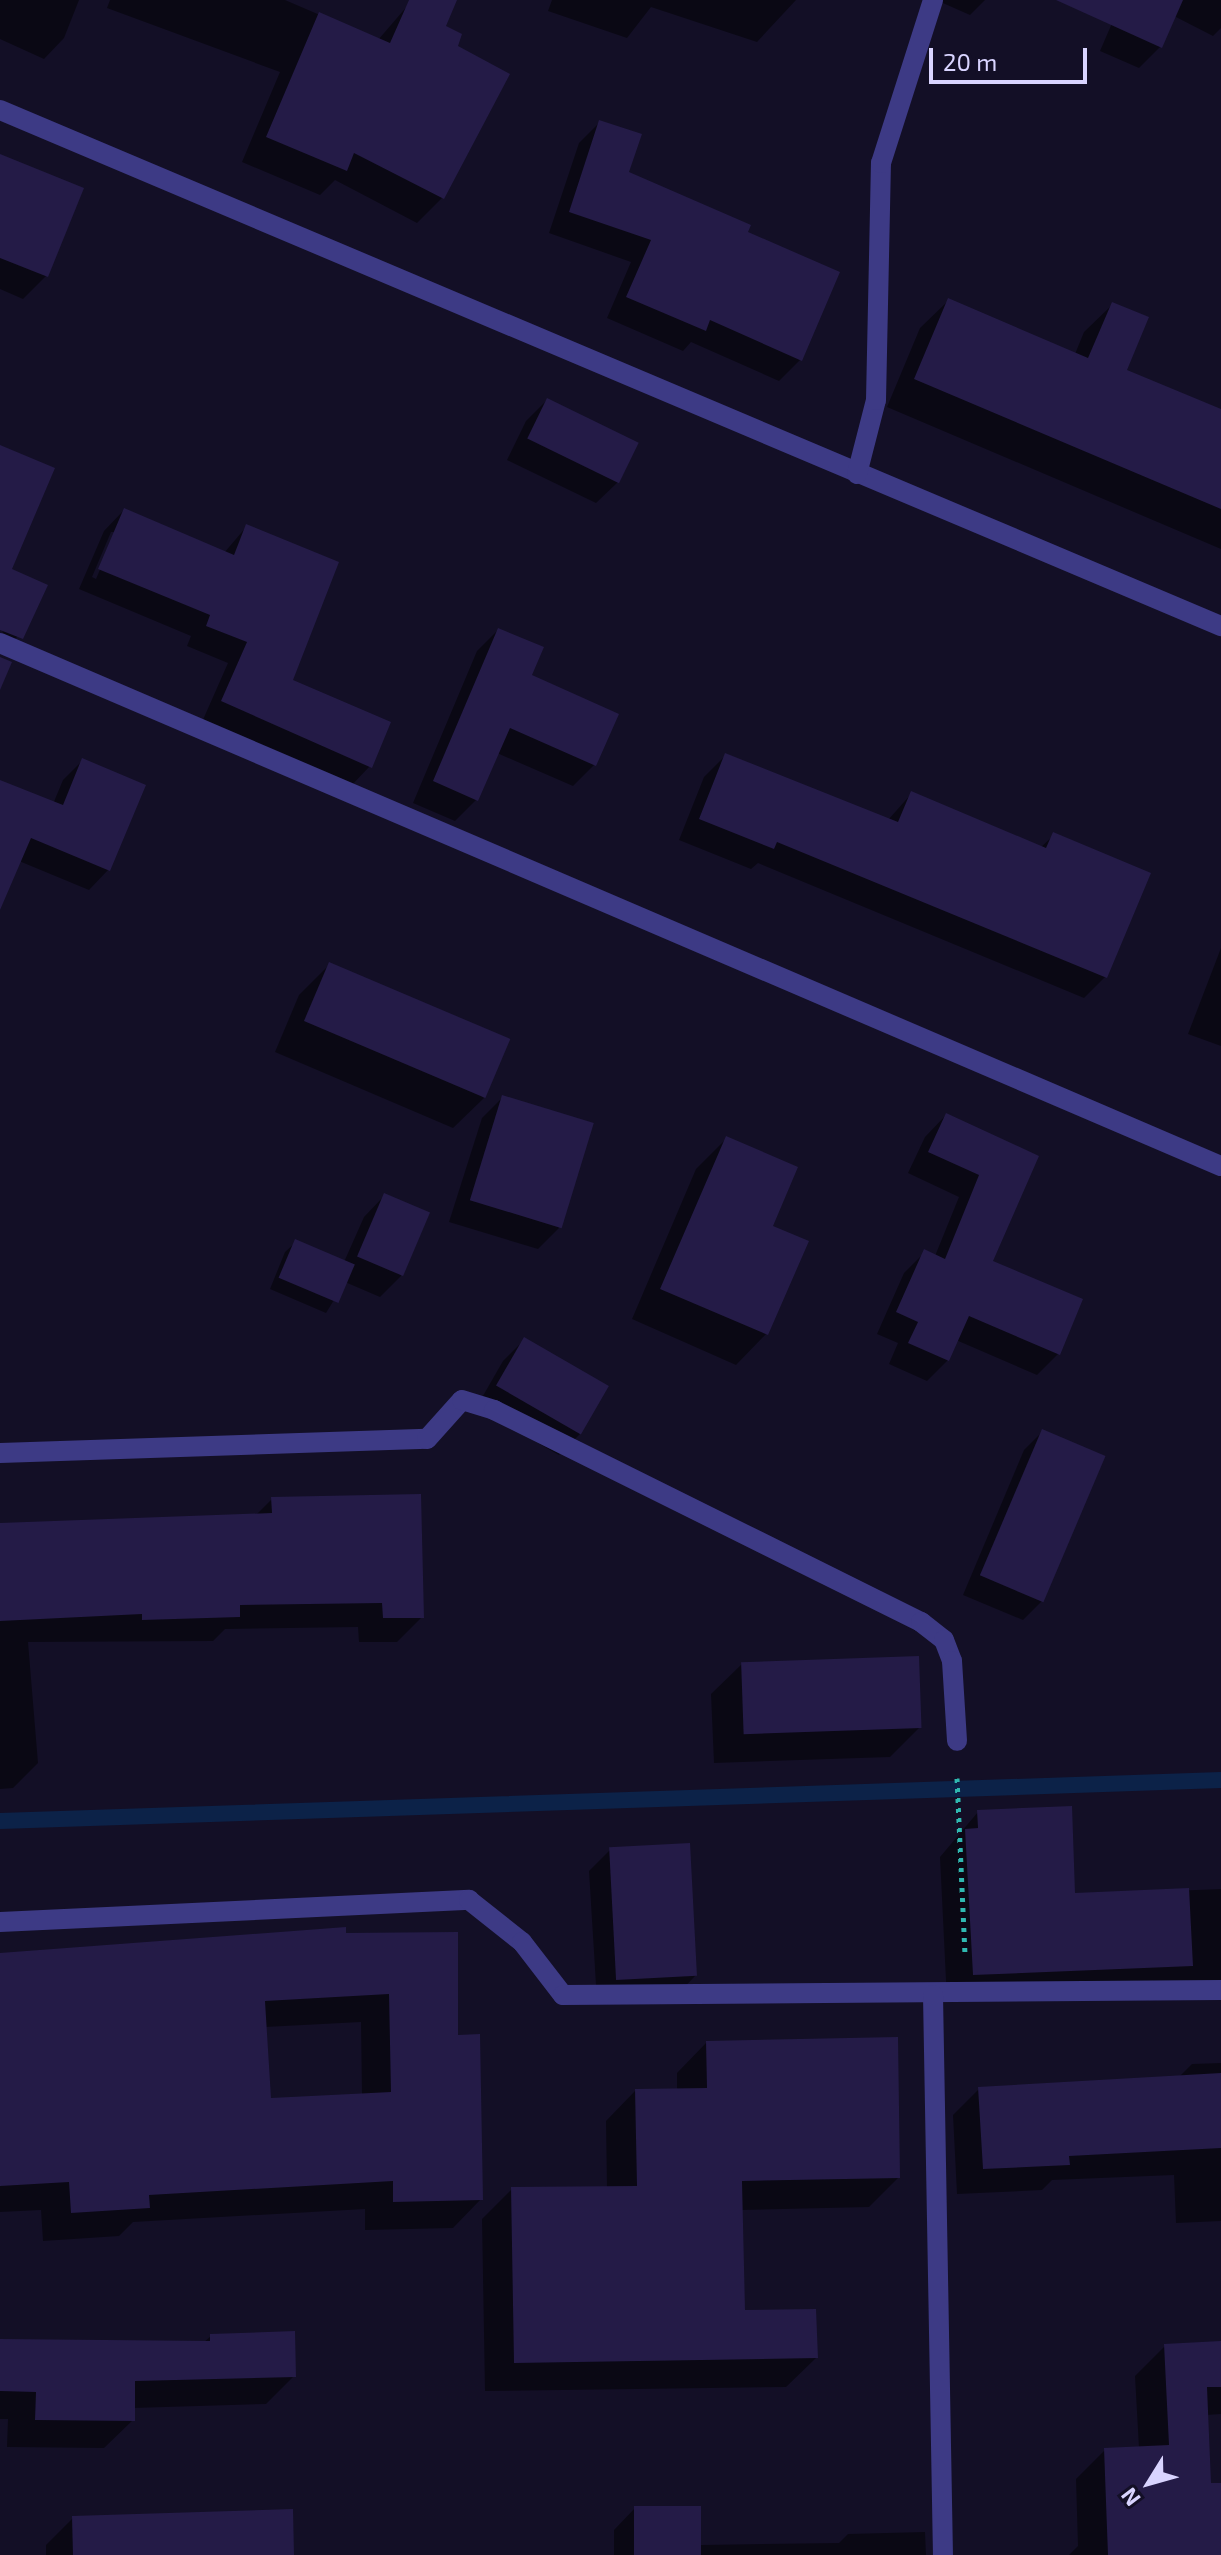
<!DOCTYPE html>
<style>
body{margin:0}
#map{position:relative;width:1221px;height:2555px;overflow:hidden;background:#130f26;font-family:"Exo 2",sans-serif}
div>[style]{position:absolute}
.shadow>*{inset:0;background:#0007}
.stream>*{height:16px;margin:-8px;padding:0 8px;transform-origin:8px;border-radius:8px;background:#0c2248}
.building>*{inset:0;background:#241b47;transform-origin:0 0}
.path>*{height:5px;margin-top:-2.5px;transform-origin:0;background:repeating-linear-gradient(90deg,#2fb8b0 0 4px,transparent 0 10px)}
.street>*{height:20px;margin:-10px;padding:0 10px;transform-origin:10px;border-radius:10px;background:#3d3a85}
span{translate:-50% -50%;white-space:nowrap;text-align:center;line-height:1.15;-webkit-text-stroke:8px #130f26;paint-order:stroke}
.north{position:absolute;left:1109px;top:2443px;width:80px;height:80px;-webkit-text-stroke:6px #130f26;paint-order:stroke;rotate:233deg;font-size:22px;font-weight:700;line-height:32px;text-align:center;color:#d9d4ff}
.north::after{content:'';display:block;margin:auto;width:28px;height:36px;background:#d9d4ff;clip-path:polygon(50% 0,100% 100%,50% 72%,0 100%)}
.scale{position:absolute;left:929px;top:48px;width:158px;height:36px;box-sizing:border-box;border:4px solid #d9d4ff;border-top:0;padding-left:10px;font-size:24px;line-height:28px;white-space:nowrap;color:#d9d4ff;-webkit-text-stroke:6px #130f26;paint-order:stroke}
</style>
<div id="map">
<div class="shadow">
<i style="clip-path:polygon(0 0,79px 0,64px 38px,44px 59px,0 39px)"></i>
<i style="clip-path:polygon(110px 0,285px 0,378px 40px,409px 4px,443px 27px,455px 47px,442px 198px,417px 223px,335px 180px,320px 195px,242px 162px,280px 72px,107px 8px)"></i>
<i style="clip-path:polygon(552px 0,796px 0,757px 42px,651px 7px,627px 38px,548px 11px)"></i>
<i style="clip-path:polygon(936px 0,985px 0,970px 15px)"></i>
<i style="clip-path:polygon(1122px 0,1221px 0,1221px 28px,1213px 36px,1174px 16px,1160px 47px,1139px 68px,1100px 51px)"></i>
<i style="clip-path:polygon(600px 122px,626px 173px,745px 233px,800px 360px,779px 381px,691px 342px,683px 351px,607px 318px,631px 262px,549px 233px,579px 143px)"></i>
<i style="clip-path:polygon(0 158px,46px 276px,23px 299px,0 289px)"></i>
<i style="clip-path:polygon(949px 300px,1075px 354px,1084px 332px,1113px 304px,1125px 371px,1221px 411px,1221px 549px,887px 407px,920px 328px)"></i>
<i style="clip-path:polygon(547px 400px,618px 482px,596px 503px,507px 460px,526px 421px)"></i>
<i style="clip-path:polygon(0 447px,10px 570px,26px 628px,3px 651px)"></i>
<i style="clip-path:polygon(evenodd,124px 510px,224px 553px,247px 526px,290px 681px,370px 766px,350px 787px,202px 722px,228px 663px,187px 646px,191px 636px,79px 589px,104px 531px,124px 510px,111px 532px,116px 532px,96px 579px,92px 577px,111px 532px)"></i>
<i style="clip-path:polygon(498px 630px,530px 676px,617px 715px,594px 765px,573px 786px,497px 753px,476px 800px,455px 821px,413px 803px,477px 651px)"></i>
<i style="clip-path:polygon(725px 756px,888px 820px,912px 793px,1040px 848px,1054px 835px,1105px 977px,1084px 998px,758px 863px,751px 869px,679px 840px,704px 777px)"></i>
<i style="clip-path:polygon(82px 761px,108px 870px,89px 890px,19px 861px,0 902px,0 782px,53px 804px,63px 780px)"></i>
<i style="clip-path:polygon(1221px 948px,1221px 1046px,1188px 1034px)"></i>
<i style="clip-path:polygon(329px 965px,484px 1098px,453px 1128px,275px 1052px,299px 995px)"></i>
<i style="clip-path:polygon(503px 1097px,559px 1228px,538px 1249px,449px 1222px,482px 1118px)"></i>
<i style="clip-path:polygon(946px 1115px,1036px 1157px,991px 1262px,1058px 1354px,1037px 1375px,956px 1340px,948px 1360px,927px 1381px,889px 1364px,898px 1343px,877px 1334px,904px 1273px,925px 1252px,935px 1256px,959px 1197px,908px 1173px,925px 1137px)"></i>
<i style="clip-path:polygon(727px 1138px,770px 1227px,806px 1242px,766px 1334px,736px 1365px,632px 1319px,696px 1169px)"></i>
<i style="clip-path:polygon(385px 1195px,401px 1276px,380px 1297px,345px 1282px,326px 1313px,270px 1289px,285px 1252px,296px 1242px,344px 1262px,364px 1217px)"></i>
<i style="clip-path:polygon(524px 1340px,580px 1434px,559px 1455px,476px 1408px,503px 1361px)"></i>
<i style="clip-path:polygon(1043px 1431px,1042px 1601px,1023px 1620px,963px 1595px,1024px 1450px)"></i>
<i style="clip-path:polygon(272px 1499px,422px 1617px,397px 1642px,359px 1642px,358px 1627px,225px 1629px,213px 1641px,28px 1642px,38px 1763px,13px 1788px,0 1789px,0 1525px,256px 1515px)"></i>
<i style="clip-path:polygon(742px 1664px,920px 1727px,890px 1757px,714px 1763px,711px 1694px)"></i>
<i style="clip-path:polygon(978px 1812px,1073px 1895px,1221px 1889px,1221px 1989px,947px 2001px,940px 1857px)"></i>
<i style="clip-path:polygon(610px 1850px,696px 1975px,675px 1997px,597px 2001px,589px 1871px)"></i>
<i style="clip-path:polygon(evenodd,344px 1935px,456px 2037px,481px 2199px,453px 2228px,365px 2230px,365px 2209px,133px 2222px,119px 2236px,43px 2241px,41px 2210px,0 2212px,0 1954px,344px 1935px,361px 2022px,362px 2095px,269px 2101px,265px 2027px,361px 2022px)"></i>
<i style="clip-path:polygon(706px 2043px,898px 2178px,869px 2207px,741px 2210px,743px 2312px,816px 2358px,786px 2387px,485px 2391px,482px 2219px,512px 2189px,607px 2189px,606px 2121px,635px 2091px,677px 2091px,677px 2073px)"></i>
<i style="clip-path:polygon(1221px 2063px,1221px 2221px,1176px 2223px,1174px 2175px,1052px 2180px,1042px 2190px,957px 2194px,953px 2115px,979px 2089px,1178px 2078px,1192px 2064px)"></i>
<i style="clip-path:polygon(211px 2336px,294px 2376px,266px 2404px,133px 2408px,133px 2420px,104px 2448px,7px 2447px,8px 2419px,0 2419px,0 2341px,203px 2343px)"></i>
<i style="clip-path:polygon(1221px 2344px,1221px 2414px,1206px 2415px,1209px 2485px,1221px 2485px,1221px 2555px,1069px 2555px,1078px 2546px,1076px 2479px,1105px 2450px,1139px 2448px,1135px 2376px,1165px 2346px)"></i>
<i style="clip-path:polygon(635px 2508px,701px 2545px,839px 2543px,848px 2534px,925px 2532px,926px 2555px,614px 2555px,614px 2530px)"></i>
<i style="clip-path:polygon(73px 2518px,292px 2555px,46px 2555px,46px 2545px)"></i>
</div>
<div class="stream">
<i style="left:0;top:1821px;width:1222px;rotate:-1.92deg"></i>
</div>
<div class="building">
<i style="clip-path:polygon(409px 0,457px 0,446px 26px,462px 34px,458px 46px,510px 74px,444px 199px,354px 153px,347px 171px,266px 137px,319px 12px,390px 43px)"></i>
<i style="clip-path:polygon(1056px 0,1183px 0,1162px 48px)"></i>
<i style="clip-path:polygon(599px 120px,642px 134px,629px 172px,751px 225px,748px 232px,840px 272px,802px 361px,710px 320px,706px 331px,626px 297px,651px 240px,569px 212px)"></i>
<i style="clip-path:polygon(0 154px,84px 188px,48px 277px,0 258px)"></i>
<i style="clip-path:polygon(948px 298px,1088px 358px,1112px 302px,1149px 317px,1127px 370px,1221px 409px,1221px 509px,914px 379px)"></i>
<i style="left:547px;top:398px;width:102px;height:45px;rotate:26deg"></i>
<i style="clip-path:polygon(0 445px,55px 468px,12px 569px,48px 585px,23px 639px,0 630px)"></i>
<i style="clip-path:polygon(124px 508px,234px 555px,246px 524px,339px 562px,293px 680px,391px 722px,372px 768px,221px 701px,247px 642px,206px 626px,210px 615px,98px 569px)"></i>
<i style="clip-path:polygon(498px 628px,544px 647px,532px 675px,619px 714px,596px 766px,510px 728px,478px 801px,433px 781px)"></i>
<i style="clip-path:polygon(0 657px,12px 662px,0 690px)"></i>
<i style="clip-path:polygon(725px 753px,898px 822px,911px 791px,1046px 848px,1053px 832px,1151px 873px,1107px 978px,777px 842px,774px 849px,699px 819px)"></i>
<i style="clip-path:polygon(82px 758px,146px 785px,110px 871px,31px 838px,0 910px,0 780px,63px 805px)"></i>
<i style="left:329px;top:962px;width:197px;height:64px;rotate:23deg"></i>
<i style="left:502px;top:1095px;width:96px;height:110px;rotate:17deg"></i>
<i style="clip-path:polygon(946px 1113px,1039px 1156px,993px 1261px,1083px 1299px,1060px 1355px,969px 1316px,949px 1361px,908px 1343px,918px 1322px,896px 1312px,924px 1249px,945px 1259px,979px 1175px,928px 1152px)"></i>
<i style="clip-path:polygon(726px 1136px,798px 1167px,773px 1226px,809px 1241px,768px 1335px,660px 1289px)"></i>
<i style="left:384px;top:1193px;width:50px;height:69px;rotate:23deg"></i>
<i style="left:295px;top:1239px;width:65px;height:42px;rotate:23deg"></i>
<i style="left:524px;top:1337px;width:98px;height:56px;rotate:30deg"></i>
<i style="left:1042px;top:1429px;width:69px;height:159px;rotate:23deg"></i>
<i style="clip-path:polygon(421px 1494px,424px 1618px,383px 1618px,382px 1603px,240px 1605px,240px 1617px,142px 1620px,142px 1614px,0 1621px,0 1523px,272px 1513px,271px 1497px)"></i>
<i style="left:919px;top:1656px;width:72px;height:178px;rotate:88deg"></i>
<i style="clip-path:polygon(1072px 1806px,1075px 1893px,1189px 1888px,1193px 1966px,973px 1975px,965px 1829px,978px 1828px,977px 1810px)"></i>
<i style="left:690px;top:1843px;width:133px;height:81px;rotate:87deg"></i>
<i style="clip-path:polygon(evenodd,346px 1927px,346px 1933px,458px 1932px,458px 2035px,480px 2034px,483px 2200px,393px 2202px,393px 2181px,149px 2195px,150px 2208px,71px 2213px,69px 2182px,0 2186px,0 1953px,346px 1927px,389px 1994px,391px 2092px,271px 2098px,265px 2001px,389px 1994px)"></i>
<i style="clip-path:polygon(898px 2037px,900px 2178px,742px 2181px,745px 2310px,816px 2309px,818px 2358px,514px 2363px,511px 2187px,637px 2186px,635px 2089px,707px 2088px,706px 2041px)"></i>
<i style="clip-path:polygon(1221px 2073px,1221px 2148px,1069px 2156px,1070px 2165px,983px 2169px,978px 2087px)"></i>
<i style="clip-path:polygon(295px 2331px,296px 2377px,135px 2381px,135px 2421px,35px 2420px,36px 2392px,0 2391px,0 2339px,210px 2341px,210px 2334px)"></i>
<i style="clip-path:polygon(1221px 2341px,1221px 2387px,1207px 2387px,1211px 2483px,1221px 2483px,1221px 2555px,1108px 2555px,1104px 2448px,1169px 2445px,1164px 2344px)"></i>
<i style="left:634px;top:2506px;width:67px;height:49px"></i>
<i style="clip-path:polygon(293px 2509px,294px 2555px,73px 2555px,72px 2516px)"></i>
</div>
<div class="path">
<i style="left:957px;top:1778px;width:177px;rotate:87.4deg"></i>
</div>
<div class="street">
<i style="left:0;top:110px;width:1326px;rotate:22.91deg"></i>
<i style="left:857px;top:474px;width:76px;rotate:-75.6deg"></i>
<i style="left:876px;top:400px;width:237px;rotate:-88.8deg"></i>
<i style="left:881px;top:163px;width:171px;rotate:-72.3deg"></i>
<i style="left:0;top:643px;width:1328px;rotate:23.19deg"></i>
<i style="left:0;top:1453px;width:427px;rotate:-1.9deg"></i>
<i style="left:427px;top:1439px;width:52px;rotate:-48.1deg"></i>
<i style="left:462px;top:1400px;width:34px;rotate:17deg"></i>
<i style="left:494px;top:1410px;width:477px;rotate:26.4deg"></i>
<i style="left:921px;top:1622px;width:29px;rotate:38deg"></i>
<i style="left:944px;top:1640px;width:22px;rotate:69deg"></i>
<i style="left:952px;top:1661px;width:80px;rotate:86.4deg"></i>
<i style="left:0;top:1922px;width:470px;rotate:-2.7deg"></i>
<i style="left:469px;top:1900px;width:68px;rotate:38.4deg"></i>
<i style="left:522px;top:1942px;width:67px;rotate:52.3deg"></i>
<i style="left:563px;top:1995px;width:658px;rotate:-0.44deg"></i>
<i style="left:933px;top:1995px;width:560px;rotate:88.98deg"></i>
</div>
<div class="north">N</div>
<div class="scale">20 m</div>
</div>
